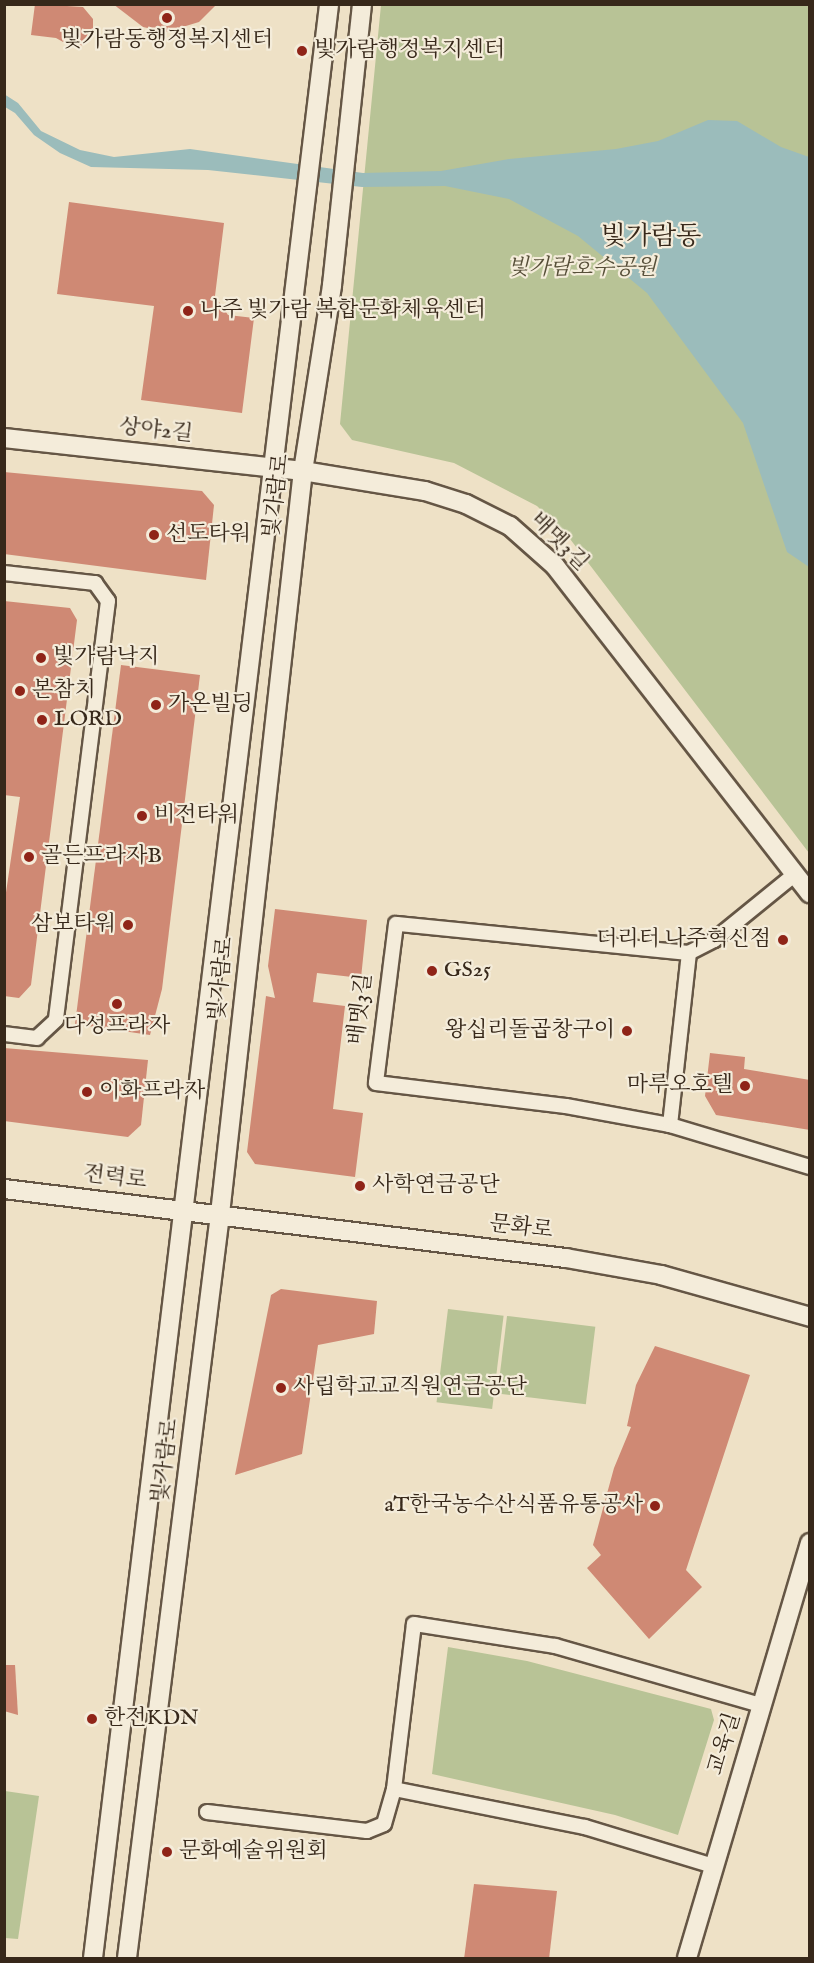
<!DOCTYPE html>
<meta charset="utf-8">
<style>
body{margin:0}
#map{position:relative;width:814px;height:1963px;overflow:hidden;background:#eee1c6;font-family:"IM FELL English","Noto Serif KR",serif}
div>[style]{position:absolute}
.green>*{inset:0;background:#b8c396;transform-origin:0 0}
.water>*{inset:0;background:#9bbcbb}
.building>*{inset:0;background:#cf8974}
.roads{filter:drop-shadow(2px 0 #655645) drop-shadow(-2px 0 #655645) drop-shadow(0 2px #655645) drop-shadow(0 -2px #655645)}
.street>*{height:14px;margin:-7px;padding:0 7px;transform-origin:7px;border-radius:7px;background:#f4ecda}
.secondary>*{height:18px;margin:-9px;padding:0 9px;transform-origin:9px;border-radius:9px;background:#f4ecda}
.dots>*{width:16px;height:16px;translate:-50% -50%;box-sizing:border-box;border:3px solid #f4ecda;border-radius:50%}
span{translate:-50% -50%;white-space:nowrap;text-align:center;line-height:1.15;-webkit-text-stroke:4.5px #f4ecda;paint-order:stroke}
.poi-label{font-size:22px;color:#37281a}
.left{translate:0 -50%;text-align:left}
.right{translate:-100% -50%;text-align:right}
.park-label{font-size:22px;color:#574f39;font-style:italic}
.street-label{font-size:22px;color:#37281a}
.quarter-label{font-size:26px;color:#37281a}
.frame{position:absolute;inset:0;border:6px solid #37281a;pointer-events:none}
</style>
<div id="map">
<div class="green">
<i style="clip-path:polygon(381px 5px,809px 5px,809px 853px,567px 535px,537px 506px,454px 463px,352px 440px,340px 424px)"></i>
<i style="left:448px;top:1309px;width:56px;height:94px;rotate:7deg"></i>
<i style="left:507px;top:1316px;width:89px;height:78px;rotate:7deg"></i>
<i style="clip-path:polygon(448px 1647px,527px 1661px,711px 1709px,714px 1720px,678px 1835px,615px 1815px,432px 1774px)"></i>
<i style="clip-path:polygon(5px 1791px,39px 1796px,18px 1939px,5px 1938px)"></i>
</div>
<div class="water">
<i style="clip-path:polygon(4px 94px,18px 103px,41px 131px,80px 150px,114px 157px,190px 149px,363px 173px,441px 171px,509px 159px,616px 149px,658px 141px,708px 120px,737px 121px,781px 147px,809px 157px,809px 567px,787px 552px,743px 423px,647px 293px,578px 236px,509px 199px,445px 186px,362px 187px,208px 170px,91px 167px,60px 153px,34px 135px,15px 113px,5px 107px)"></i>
</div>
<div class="building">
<i style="clip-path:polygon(35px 4px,83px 7px,93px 19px,93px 36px,83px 45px,72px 47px,56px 38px,31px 35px)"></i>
<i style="clip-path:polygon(113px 4px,217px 4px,199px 22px,166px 32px,143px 27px)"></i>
<i style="clip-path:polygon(69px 202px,224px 223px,215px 296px,228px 315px,254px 318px,242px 413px,141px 400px,154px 306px,57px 294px)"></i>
<i style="clip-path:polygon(4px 472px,202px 491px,214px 505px,206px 580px,4px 554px)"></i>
<i style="clip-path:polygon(4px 601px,70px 608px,77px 620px,31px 985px,19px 998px,4px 996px,4px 906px,20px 797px,4px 795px)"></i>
<i style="clip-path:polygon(121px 665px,200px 675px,162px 989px,150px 1035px,75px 1024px)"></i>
<i style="clip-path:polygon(275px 909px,367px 920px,361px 978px,317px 973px,313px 1002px,345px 1006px,333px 1109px,363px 1113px,355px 1177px,255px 1164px,247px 1152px,266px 996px,275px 998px,268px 966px)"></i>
<i style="clip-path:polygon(4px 1048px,148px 1060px,141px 1125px,128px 1137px,4px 1121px)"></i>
<i style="clip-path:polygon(710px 1053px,745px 1057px,744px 1069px,810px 1080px,810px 1130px,716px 1115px,705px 1096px)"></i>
<i style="clip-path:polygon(281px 1289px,377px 1301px,374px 1334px,318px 1345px,302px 1454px,235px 1475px,271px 1295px)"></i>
<i style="clip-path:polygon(655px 1346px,750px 1375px,686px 1570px,702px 1587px,649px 1639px,587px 1568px,601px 1555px,593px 1545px,614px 1468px,631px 1427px,627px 1426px,636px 1385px)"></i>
<i style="clip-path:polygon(4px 1665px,15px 1665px,18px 1715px,4px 1711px)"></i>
<i style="clip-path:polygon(474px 1884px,557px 1891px,549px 1959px,464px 1959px)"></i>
</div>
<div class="roads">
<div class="street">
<i style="left:4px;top:573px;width:92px;rotate:6.3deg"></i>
<i style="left:95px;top:583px;width:22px;rotate:54deg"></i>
<i style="left:108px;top:601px;width:422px;rotate:97.1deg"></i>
<i style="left:56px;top:1020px;width:26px;rotate:137deg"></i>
<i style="left:37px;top:1038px;width:33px;rotate:-173deg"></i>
<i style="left:794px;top:875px;width:103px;rotate:140.9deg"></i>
<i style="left:714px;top:940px;width:28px;rotate:153deg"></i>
<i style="left:689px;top:953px;width:294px;rotate:-174.3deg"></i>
<i style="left:396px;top:924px;width:160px;rotate:97.2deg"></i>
<i style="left:376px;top:1083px;width:191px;rotate:6.9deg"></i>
<i style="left:566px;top:1106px;width:106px;rotate:10.4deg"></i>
<i style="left:670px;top:1125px;width:146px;rotate:16.7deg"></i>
<i style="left:670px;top:1125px;width:173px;rotate:-83.7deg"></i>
<i style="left:394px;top:1789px;width:195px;rotate:11.3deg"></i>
<i style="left:585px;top:1827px;width:134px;rotate:16.9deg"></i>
<i style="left:207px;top:1812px;width:161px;rotate:6.8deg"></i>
<i style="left:367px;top:1831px;width:18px;rotate:-22deg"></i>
<i style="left:384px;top:1824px;width:36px;rotate:-74deg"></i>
<i style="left:394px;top:1789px;width:166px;rotate:-83.1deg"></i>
<i style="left:414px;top:1624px;width:143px;rotate:8.9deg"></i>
<i style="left:555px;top:1646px;width:214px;rotate:16deg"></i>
</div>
<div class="secondary">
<i style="left:4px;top:438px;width:301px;rotate:6.3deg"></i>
<i style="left:303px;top:471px;width:124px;rotate:9.3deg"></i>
<i style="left:425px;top:491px;width:43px;rotate:17.6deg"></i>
<i style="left:466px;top:504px;width:49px;rotate:26.6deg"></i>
<i style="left:510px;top:526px;width:60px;rotate:41.6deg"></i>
<i style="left:555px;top:566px;width:415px;rotate:52.1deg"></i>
<i style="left:4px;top:1189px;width:566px;rotate:7deg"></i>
<i style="left:566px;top:1258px;width:97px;rotate:10.1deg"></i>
<i style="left:661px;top:1275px;width:155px;rotate:15.7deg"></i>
<i style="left:93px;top:1958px;width:1968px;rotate:-83.11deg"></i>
<i style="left:127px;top:1958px;width:750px;rotate:-82.87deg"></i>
<i style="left:220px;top:1214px;width:748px;rotate:-83.63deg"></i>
<i style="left:303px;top:471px;width:188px;rotate:-81.1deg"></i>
<i style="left:332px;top:285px;width:283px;rotate:-83.9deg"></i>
<i style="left:687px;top:1958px;width:433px;rotate:-73.5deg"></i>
</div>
</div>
<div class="dots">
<i style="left:167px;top:18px;background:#8f2418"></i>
<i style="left:302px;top:51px;background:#8f2418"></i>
<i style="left:188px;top:311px;background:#8f2418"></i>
<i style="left:154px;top:535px;background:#8f2418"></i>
<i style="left:41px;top:658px;background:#8f2418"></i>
<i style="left:20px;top:691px;background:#8f2418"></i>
<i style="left:156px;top:705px;background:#8f2418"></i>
<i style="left:42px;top:720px;background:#8f2418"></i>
<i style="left:142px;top:816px;background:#8f2418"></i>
<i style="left:29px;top:857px;background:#8f2418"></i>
<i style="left:128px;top:925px;background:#8f2418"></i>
<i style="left:783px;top:940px;background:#8f2418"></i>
<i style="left:432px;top:971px;background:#8f2418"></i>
<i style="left:117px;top:1004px;background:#8f2418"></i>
<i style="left:627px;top:1031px;background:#8f2418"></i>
<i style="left:745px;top:1086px;background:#8f2418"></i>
<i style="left:87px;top:1092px;background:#8f2418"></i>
<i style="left:360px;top:1186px;background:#8f2418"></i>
<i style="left:281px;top:1388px;background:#8f2418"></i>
<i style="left:655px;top:1506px;background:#8f2418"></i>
<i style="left:92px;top:1719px;background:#8f2418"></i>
<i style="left:167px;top:1852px;background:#8f2418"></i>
</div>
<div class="poi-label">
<span style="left:167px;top:41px">빛가람동행정복지센터</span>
<span class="left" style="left:314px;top:51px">빛가람행정복지센터</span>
<span class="left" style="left:200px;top:311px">나주 빛가람 복합문화체육센터</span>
<span class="left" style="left:166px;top:535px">선도타워</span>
<span class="left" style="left:53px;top:658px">빛가람낙지</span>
<span class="left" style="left:32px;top:691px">본참치</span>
<span class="left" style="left:168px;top:705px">가온빌딩</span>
<span class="left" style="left:54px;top:720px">LORD</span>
<span class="left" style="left:154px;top:816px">비전타워</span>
<span class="left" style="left:41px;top:857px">골든프라자B</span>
<span class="right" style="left:116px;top:925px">삼보타워</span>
<span class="right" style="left:771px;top:940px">더리터 나주혁신점</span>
<span class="left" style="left:444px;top:971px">GS25</span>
<span style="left:117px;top:1027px">다성프라자</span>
<span class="right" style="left:615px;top:1031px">왕십리돌곱창구이</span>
<span class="right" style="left:733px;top:1086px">마루오호텔</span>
<span class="left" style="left:99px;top:1092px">이화프라자</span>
<span class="left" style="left:372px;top:1186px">사학연금공단</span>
<span class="left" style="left:293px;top:1388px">사립학교교직원연금공단</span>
<span class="right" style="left:643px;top:1506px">aT한국농수산식품유통공사</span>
<span class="left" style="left:104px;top:1719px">한전KDN</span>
<span class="left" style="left:179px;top:1852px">문화예술위원회</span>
</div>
<div class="park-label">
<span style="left:582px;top:269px">빛가람호수공원</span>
</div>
<div class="street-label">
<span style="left:156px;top:431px;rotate:6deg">상야2길</span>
<span style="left:277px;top:496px;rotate:-83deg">빛가람로</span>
<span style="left:559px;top:542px;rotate:45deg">배멧3길</span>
<span style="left:222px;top:979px;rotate:-84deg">빛가람로</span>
<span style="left:361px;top:1009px;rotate:-83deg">배멧3길</span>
<span style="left:115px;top:1178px;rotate:7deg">전력로</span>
<span style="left:521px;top:1228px;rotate:7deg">문화로</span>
<span style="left:166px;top:1461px;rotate:-83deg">빛가람로</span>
<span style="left:725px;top:1744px;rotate:-73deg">교육길</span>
</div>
<div class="quarter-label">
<span style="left:651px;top:237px">빛가람동</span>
</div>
<div class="frame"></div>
</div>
